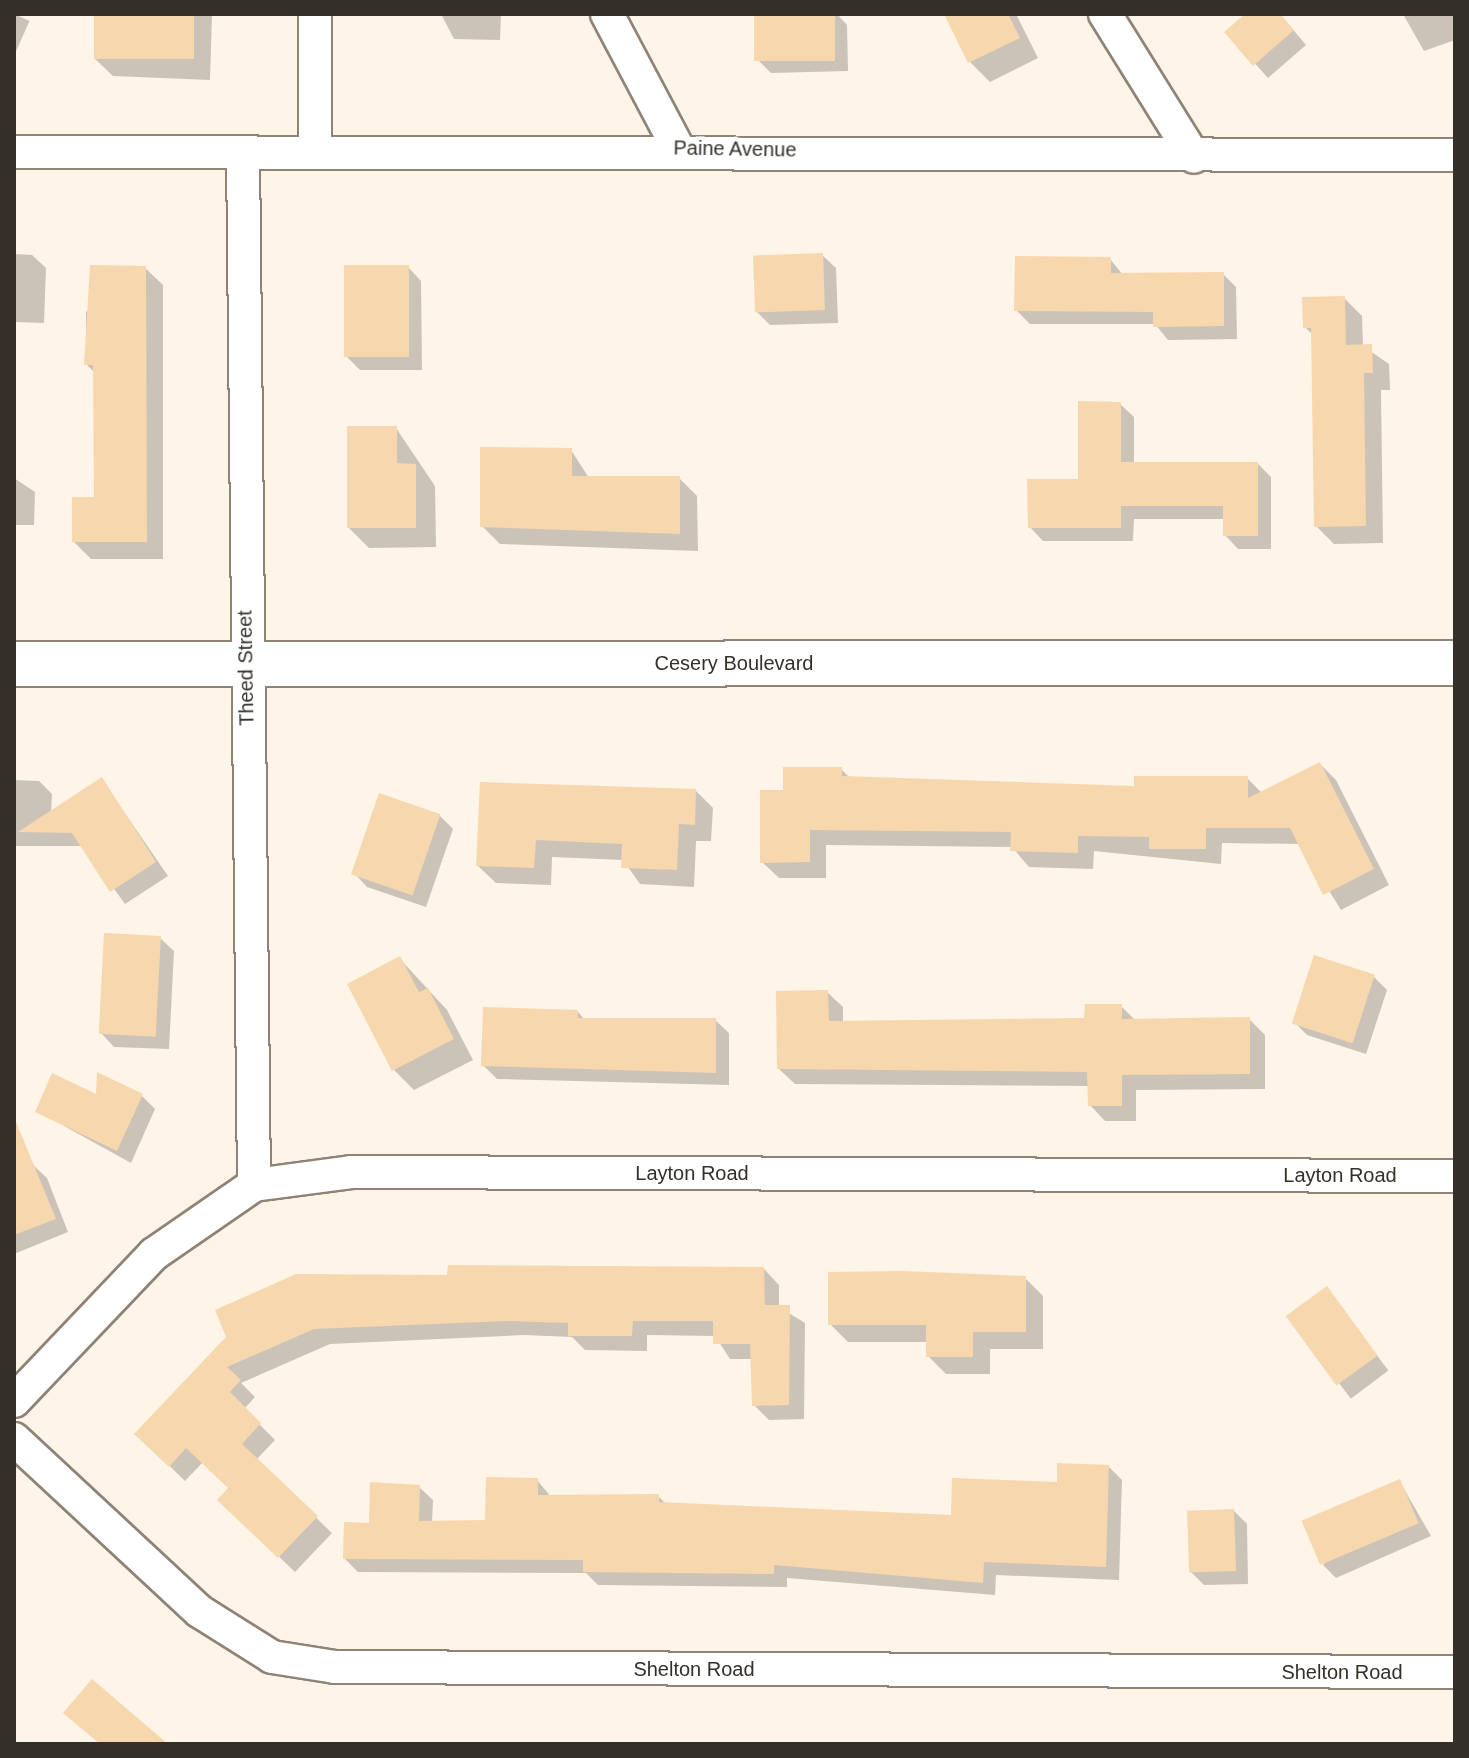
<!DOCTYPE html>
<style>
body{margin:0}
#map{position:relative;width:1469px;height:1758px;overflow:hidden;background:#fef4e7;font-family:Arial,sans-serif}
div>[style]{position:absolute}
.shadow>*{inset:0;background:#0003;transform-origin:0 0}
.building>*{inset:0;background:#f7d7ad;transform-origin:0 0}
.roads{filter:drop-shadow(2px 0 #8e8375) drop-shadow(-2px 0 #8e8375) drop-shadow(0 2px #8e8375) drop-shadow(0 -2px #8e8375)}
.minor>*{height:32px;margin:-16px;padding:0 16px;transform-origin:16px;border-radius:16px;background:#fff}
.secondary>*{height:44px;margin:-22px;padding:0 22px;transform-origin:22px;border-radius:22px;background:#fff}
span{translate:-50% -50%;white-space:nowrap;text-align:center;line-height:1.15;-webkit-text-stroke:7px #fff;paint-order:stroke}
.street-label{font-size:20px;color:#342f29}
.frame{position:absolute;inset:0;border:16px solid #342f29;pointer-events:none}
</style>
<div id="map">
<div class="shadow">
<i style="left:14px;top:14px;width:17px;height:53px;rotate:24deg"></i>
<i style="clip-path:polygon(96px 14px,212px 14px,210px 80px,113px 76px,94px 58px)"></i>
<i style="clip-path:polygon(441px 14px,501px 14px,500px 40px,454px 39px)"></i>
<i style="clip-path:polygon(756px 14px,837px 14px,847px 25px,848px 71px,771px 73px,758px 60px)"></i>
<i style="clip-path:polygon(946px 14px,1016px 14px,1038px 58px,990px 82px,970px 62px)"></i>
<i style="clip-path:polygon(1248px 14px,1280px 14px,1306px 45px,1268px 78px,1227px 32px)"></i>
<i style="clip-path:polygon(1403px 14px,1455px 14px,1455px 40px,1424px 51px)"></i>
<i style="clip-path:polygon(14px 254px,32px 255px,46px 268px,44px 323px,14px 322px)"></i>
<i style="clip-path:polygon(822px 255px,836px 268px,838px 323px,770px 325px,757px 312px)"></i>
<i style="clip-path:polygon(1110px 259px,1123px 275px,1223px 274px,1236px 287px,1237px 339px,1168px 340px,1155px 324px,1030px 324px,1016px 310px)"></i>
<i style="clip-path:polygon(408px 267px,421px 281px,422px 370px,360px 370px,347px 357px)"></i>
<i style="clip-path:polygon(145px 268px,163px 285px,163px 559px,91px 559px,74px 542px,96px 499px,95px 373px,86px 364px,86px 312px)"></i>
<i style="clip-path:polygon(1344px 298px,1362px 316px,1363px 346px,1389px 364px,1390px 390px,1381px 390px,1383px 543px,1334px 544px,1316px 526px,1314px 336px,1305px 327px)"></i>
<i style="clip-path:polygon(1120px 404px,1134px 417px,1134px 464px,1258px 464px,1271px 477px,1271px 549px,1238px 549px,1225px 535px,1225px 519px,1134px 519px,1133px 541px,1043px 541px,1030px 527px,1080px 481px)"></i>
<i style="clip-path:polygon(396px 428px,435px 486px,436px 547px,369px 548px,349px 528px)"></i>
<i style="clip-path:polygon(571px 450px,589px 478px,679px 478px,697px 496px,698px 551px,500px 544px,482px 526px)"></i>
<i style="clip-path:polygon(14px 478px,35px 492px,34px 525px,14px 525px)"></i>
<i style="clip-path:polygon(1320px 764px,1336px 780px,1389px 885px,1341px 910px,1300px 844px,1222px 843px,1221px 864px,1094px 851px,1093px 869px,1029px 867px,1012px 847px,826px 845px,826px 878px,779px 878px,762px 862px,785px 792px,841px 769px,851px 779px,1136px 788px,1247px 778px,1262px 793px)"></i>
<i style="clip-path:polygon(14px 780px,39px 781px,52px 794px,51px 813px,102px 780px,168px 876px,125px 904px,83px 846px,14px 846px)"></i>
<i style="clip-path:polygon(481px 784px,696px 791px,713px 808px,711px 841px,696px 841px,694px 887px,640px 884px,623px 860px,552px 857px,551px 885px,496px 883px,478px 866px)"></i>
<i style="clip-path:polygon(439px 815px,453px 829px,426px 907px,367px 887px,354px 873px)"></i>
<i style="clip-path:polygon(160px 938px,174px 951px,169px 1049px,114px 1047px,101px 1033px)"></i>
<i style="clip-path:polygon(400px 959px,447px 1010px,473px 1060px,414px 1090px,394px 1070px,350px 985px)"></i>
<i style="clip-path:polygon(1374px 977px,1387px 990px,1366px 1054px,1307px 1035px,1294px 1022px)"></i>
<i style="clip-path:polygon(827px 992px,843px 1007px,843px 1023px,1086px 1020px,1121px 1006px,1136px 1021px,1249px 1019px,1265px 1035px,1265px 1089px,1136px 1090px,1136px 1121px,1105px 1121px,1090px 1105px,1089px 1086px,795px 1084px,779px 1069px)"></i>
<i style="clip-path:polygon(578px 1012px,585px 1020px,715px 1020px,729px 1033px,729px 1085px,497px 1079px,483px 1065px)"></i>
<i style="clip-path:polygon(142px 1096px,155px 1109px,131px 1163px,37px 1111px)"></i>
<i style="clip-path:polygon(33px 1165px,47px 1178px,68px 1232px,14px 1254px,14px 1173px)"></i>
<i style="clip-path:polygon(764px 1269px,779px 1285px,779px 1307px,805px 1323px,804px 1419px,769px 1420px,754px 1405px,753px 1359px,730px 1359px,715px 1336px,647px 1335px,647px 1351px,585px 1350px,572px 1337px,524px 1335px,330px 1344px,241px 1383px,255px 1397px,244px 1409px,275px 1440px,256px 1460px,332px 1533px,295px 1572px,220px 1500px,231px 1488px,203px 1462px,185px 1481px,137px 1434px,229px 1337px,449px 1277px)"></i>
<i style="clip-path:polygon(1025px 1278px,1043px 1296px,1043px 1349px,990px 1349px,990px 1374px,946px 1374px,928px 1356px,928px 1342px,848px 1342px,830px 1324px)"></i>
<i style="left:1327px;top:1289px;width:102px;height:47px;rotate:53deg"></i>
<i style="clip-path:polygon(1109px 1467px,1122px 1480px,1119px 1580px,996px 1575px,995px 1595px,787px 1578px,787px 1587px,598px 1585px,586px 1573px,358px 1572px,345px 1559px,371px 1525px,419px 1487px,433px 1500px,432px 1522px,487px 1522px,537px 1480px,551px 1497px,658px 1496px,666px 1504px,953px 1517px)"></i>
<i style="clip-path:polygon(1400px 1482px,1431px 1536px,1336px 1578px,1323px 1565px)"></i>
<i style="clip-path:polygon(1234px 1511px,1247px 1524px,1248px 1584px,1204px 1585px,1191px 1572px)"></i>
</div>
<div class="building">
<i style="left:94px;top:14px;width:100px;height:45px"></i>
<i style="left:754px;top:14px;width:81px;height:47px"></i>
<i style="clip-path:polygon(944px 14px,1008px 14px,1020px 38px,968px 63px)"></i>
<i style="clip-path:polygon(1245px 14px,1280px 14px,1294px 30px,1253px 66px,1224px 32px)"></i>
<i style="left:823px;top:253px;width:57px;height:70px;rotate:88deg"></i>
<i style="clip-path:polygon(1015px 256px,1111px 257px,1111px 273px,1224px 272px,1224px 326px,1153px 327px,1153px 312px,1014px 311px)"></i>
<i style="clip-path:polygon(90px 265px,146px 266px,147px 542px,72px 542px,72px 497px,94px 497px,93px 365px,84px 365px)"></i>
<i style="left:409px;top:265px;width:92px;height:65px;rotate:90deg"></i>
<i style="clip-path:polygon(1345px 296px,1346px 345px,1372px 344px,1373px 373px,1364px 373px,1366px 526px,1314px 527px,1311px 328px,1303px 328px,1302px 297px)"></i>
<i style="clip-path:polygon(1078px 401px,1121px 402px,1121px 462px,1258px 462px,1258px 536px,1223px 536px,1223px 506px,1121px 506px,1121px 528px,1028px 528px,1027px 479px,1078px 479px)"></i>
<i style="clip-path:polygon(347px 426px,397px 426px,397px 463px,416px 464px,416px 528px,347px 528px)"></i>
<i style="clip-path:polygon(480px 447px,572px 448px,572px 476px,680px 476px,680px 534px,480px 527px)"></i>
<i style="clip-path:polygon(1320px 762px,1374px 869px,1323px 895px,1290px 828px,1206px 828px,1206px 849px,1149px 849px,1149px 837px,1078px 836px,1078px 853px,1010px 851px,1011px 832px,810px 830px,810px 862px,760px 863px,760px 790px,783px 790px,783px 767px,842px 767px,842px 776px,1134px 786px,1134px 776px,1248px 776px,1248px 798px)"></i>
<i style="clip-path:polygon(102px 777px,156px 862px,110px 892px,72px 833px,18px 832px)"></i>
<i style="clip-path:polygon(480px 782px,696px 789px,695px 825px,679px 824px,677px 870px,621px 868px,622px 844px,536px 840px,534px 868px,476px 866px)"></i>
<i style="left:379px;top:793px;width:65px;height:86px;rotate:19deg"></i>
<i style="left:104px;top:933px;width:57px;height:101px;rotate:3deg"></i>
<i style="left:1314px;top:955px;width:64px;height:72px;rotate:18deg"></i>
<i style="clip-path:polygon(400px 956px,419px 992px,428px 988px,454px 1039px,392px 1071px,347px 984px)"></i>
<i style="clip-path:polygon(828px 990px,829px 1021px,1084px 1018px,1085px 1004px,1122px 1004px,1122px 1019px,1250px 1017px,1250px 1074px,1122px 1075px,1122px 1106px,1088px 1106px,1087px 1072px,777px 1069px,776px 991px)"></i>
<i style="clip-path:polygon(483px 1007px,578px 1010px,578px 1018px,716px 1018px,716px 1073px,481px 1066px)"></i>
<i style="clip-path:polygon(97px 1072px,143px 1094px,117px 1151px,35px 1112px,52px 1073px,96px 1094px)"></i>
<i style="clip-path:polygon(14px 1117px,56px 1219px,14px 1235px)"></i>
<i style="clip-path:polygon(448px 1265px,764px 1267px,765px 1305px,790px 1305px,789px 1405px,752px 1406px,750px 1344px,713px 1344px,713px 1321px,633px 1321px,632px 1336px,568px 1336px,568px 1323px,507px 1321px,314px 1329px,227px 1367px,241px 1380px,230px 1392px,261px 1423px,242px 1444px,318px 1516px,278px 1558px,217px 1500px,228px 1488px,186px 1448px,169px 1467px,134px 1434px,226px 1337px,215px 1310px,296px 1274px,447px 1275px)"></i>
<i style="clip-path:polygon(903px 1271px,1026px 1276px,1026px 1332px,973px 1332px,973px 1357px,926px 1357px,926px 1325px,828px 1325px,828px 1272px)"></i>
<i style="left:1327px;top:1286px;width:86px;height:51px;rotate:54deg"></i>
<i style="clip-path:polygon(1057px 1463px,1109px 1465px,1106px 1567px,984px 1562px,983px 1583px,774px 1565px,774px 1574px,583px 1572px,583px 1560px,343px 1559px,344px 1522px,369px 1523px,370px 1482px,420px 1485px,419px 1521px,485px 1520px,486px 1477px,538px 1478px,538px 1495px,659px 1494px,659px 1502px,951px 1515px,952px 1478px,1057px 1482px)"></i>
<i style="left:1400px;top:1479px;width:48px;height:107px;rotate:67deg"></i>
<i style="left:1234px;top:1509px;width:62px;height:47px;rotate:88deg"></i>
<i style="clip-path:polygon(92px 1679px,168px 1744px,100px 1744px,63px 1713px)"></i>
</div>
<div class="roads">
<div class="minor">
<i style="left:315px;top:14px;width:136px;rotate:90deg"></i>
<i style="left:607px;top:14px;width:152px;rotate:62.1deg"></i>
<i style="left:1105px;top:14px;width:168px;rotate:58.1deg"></i>
<i style="left:14px;top:152px;width:1441px;rotate:0.12deg"></i>
<i style="left:243px;top:152px;width:1033px;rotate:89.39deg"></i>
<i style="left:14px;top:1401px;width:203px;rotate:-46.4deg"></i>
<i style="left:154px;top:1254px;width:121px;rotate:-34.6deg"></i>
<i style="left:254px;top:1185px;width:98px;rotate:-7.6deg"></i>
<i style="left:351px;top:1172px;width:1104px;rotate:0.21deg"></i>
<i style="left:14px;top:1439px;width:253px;rotate:42.9deg"></i>
<i style="left:199px;top:1611px;width:86px;rotate:32.2deg"></i>
<i style="left:272px;top:1657px;width:64px;rotate:9deg"></i>
<i style="left:335px;top:1667px;width:1120px;rotate:0.26deg"></i>
</div>
<div class="secondary">
<i style="left:14px;top:664px;width:1441px;rotate:-0.04deg"></i>
</div>
</div>
<div class="street-label">
<span style="left:735px;top:149px;rotate:1deg">Paine Avenue</span>
<span style="left:734px;top:663px">Cesery Boulevard</span>
<span style="left:246px;top:668px;rotate:-91deg">Theed Street</span>
<span style="left:692px;top:1173px">Layton Road</span>
<span style="left:1340px;top:1175px">Layton Road</span>
<span style="left:694px;top:1669px">Shelton Road</span>
<span style="left:1342px;top:1672px">Shelton Road</span>
</div>
<div class="frame"></div>
</div>
